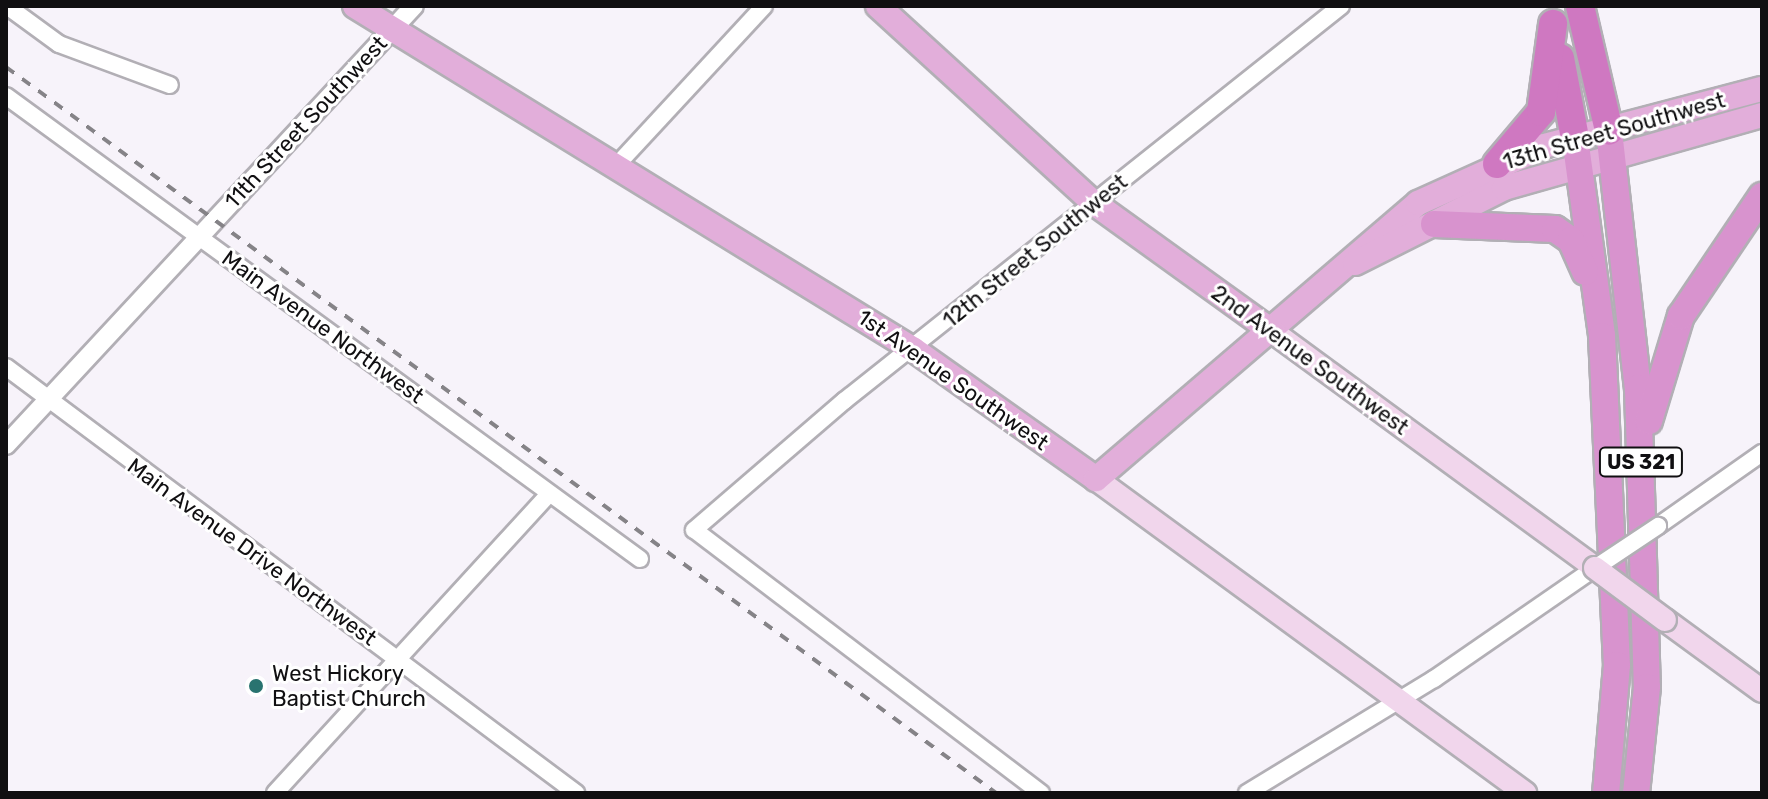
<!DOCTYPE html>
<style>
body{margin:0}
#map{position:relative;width:1768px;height:799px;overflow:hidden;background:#f7f3fa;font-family:Rubik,sans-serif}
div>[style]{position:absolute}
.roads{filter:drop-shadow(2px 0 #b2afb5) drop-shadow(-2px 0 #b2afb5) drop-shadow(0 2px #b2afb5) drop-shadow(0 -2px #b2afb5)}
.minor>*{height:16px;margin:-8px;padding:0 8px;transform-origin:8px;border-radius:8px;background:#fff}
.tertiary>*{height:18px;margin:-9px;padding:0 9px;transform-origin:9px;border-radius:9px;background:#fff}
.secondary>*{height:22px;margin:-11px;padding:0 11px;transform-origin:11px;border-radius:11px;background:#f1d6ec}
.primary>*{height:24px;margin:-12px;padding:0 12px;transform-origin:12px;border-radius:12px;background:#e2aeda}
.trunk>*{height:26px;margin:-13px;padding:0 13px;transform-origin:13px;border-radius:13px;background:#d893ce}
.motorway>*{height:28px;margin:-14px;padding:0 14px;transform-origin:14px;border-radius:14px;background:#cf78c1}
.rail>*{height:4px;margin-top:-2px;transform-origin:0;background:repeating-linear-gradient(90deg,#858387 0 10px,transparent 0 20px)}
.bridges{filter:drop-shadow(2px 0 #b2afb5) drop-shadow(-2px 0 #b2afb5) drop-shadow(0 2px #b2afb5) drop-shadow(0 -2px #b2afb5)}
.minor-bridge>*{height:16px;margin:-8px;padding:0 8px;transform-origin:8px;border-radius:8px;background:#fff}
.secondary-bridge>*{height:22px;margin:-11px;padding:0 11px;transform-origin:11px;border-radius:11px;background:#f1d6ec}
.dots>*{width:22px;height:22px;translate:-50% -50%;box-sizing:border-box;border:4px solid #fff;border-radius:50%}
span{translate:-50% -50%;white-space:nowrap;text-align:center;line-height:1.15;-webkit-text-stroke:6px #fff;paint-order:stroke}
.shield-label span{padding:2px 6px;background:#fff;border:2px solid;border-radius:6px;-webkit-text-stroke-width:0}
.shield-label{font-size:20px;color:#100f11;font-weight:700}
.street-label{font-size:22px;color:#100f11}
.poi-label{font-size:22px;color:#100f11}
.left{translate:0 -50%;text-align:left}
.frame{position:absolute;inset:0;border:8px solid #100f11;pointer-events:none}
</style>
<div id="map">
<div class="roads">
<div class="minor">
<i style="left:7px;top:6px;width:64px;rotate:36.2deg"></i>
<i style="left:59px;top:44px;width:118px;rotate:20.3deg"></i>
<i style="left:6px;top:96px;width:785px;rotate:36.14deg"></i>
<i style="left:615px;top:167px;width:219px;rotate:-47.2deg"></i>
<i style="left:6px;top:367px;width:712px;rotate:36.77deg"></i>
<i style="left:1658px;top:526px;width:127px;rotate:-35.1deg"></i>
<i style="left:275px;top:793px;width:406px;rotate:-47.5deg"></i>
<i style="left:1041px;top:793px;width:435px;rotate:-142.8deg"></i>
<i style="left:694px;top:530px;width:198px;rotate:-40.7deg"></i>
<i style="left:844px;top:401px;width:635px;rotate:-38.48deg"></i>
<i style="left:1247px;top:793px;width:219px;rotate:-31.4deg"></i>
<i style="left:1434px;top:679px;width:196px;rotate:-34.6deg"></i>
</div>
<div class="tertiary">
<i style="left:6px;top:445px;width:599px;rotate:-47.1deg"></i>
</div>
<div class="secondary">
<i style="left:1273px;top:332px;width:399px;rotate:36.2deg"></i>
<i style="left:1096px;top:479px;width:532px;rotate:36.2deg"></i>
<i style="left:1665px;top:620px;width:120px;rotate:36.2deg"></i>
</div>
<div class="primary">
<i style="left:355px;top:6px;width:656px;rotate:31.61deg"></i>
<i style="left:914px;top:350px;width:223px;rotate:35.3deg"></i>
<i style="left:1096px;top:479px;width:424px;rotate:-40.6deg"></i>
<i style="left:1418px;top:203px;width:138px;rotate:-24.3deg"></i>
<i style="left:1544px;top:146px;width:225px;rotate:-14.7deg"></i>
<i style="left:878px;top:6px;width:292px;rotate:42.4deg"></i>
<i style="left:1094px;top:203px;width:221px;rotate:35.8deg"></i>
<i style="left:1355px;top:263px;width:167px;rotate:-26.7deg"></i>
<i style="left:1504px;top:188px;width:268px;rotate:-15.8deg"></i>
</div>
<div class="trunk">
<i style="left:1609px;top:131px;width:259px;rotate:83.6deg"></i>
<i style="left:1638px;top:388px;width:299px;rotate:88.3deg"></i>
<i style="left:1647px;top:687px;width:107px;rotate:95.9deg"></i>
<i style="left:1575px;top:138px;width:200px;rotate:82.2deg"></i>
<i style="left:1602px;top:336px;width:329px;rotate:87.4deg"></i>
<i style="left:1617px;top:665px;width:128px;rotate:94.9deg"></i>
<i style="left:1434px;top:224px;width:121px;rotate:2.4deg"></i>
<i style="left:1555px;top:229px;width:19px;rotate:35deg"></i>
<i style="left:1571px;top:240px;width:35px;rotate:66deg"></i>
<i style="left:1649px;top:421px;width:110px;rotate:-73.1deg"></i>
<i style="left:1681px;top:316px;width:145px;rotate:-56deg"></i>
</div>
<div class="motorway">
<i style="left:1580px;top:6px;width:128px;rotate:76.9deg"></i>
<i style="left:1560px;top:58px;width:81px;rotate:79.4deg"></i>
<i style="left:1497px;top:164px;width:68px;rotate:-49.8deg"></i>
<i style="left:1541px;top:112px;width:89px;rotate:-82.2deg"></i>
</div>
</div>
<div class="rail">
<i style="left:6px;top:67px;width:1228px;rotate:36.25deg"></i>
</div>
<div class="bridges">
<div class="minor-bridge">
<i style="left:1595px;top:568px;width:76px;rotate:-33.7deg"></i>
</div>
<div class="secondary-bridge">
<i style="left:1595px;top:568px;width:87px;rotate:36.6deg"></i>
</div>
</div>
<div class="dots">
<i style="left:256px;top:686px;background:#297370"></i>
</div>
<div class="shield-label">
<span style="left:1641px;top:462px">US 321</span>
</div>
<div class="street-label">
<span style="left:306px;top:122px;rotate:-47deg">11th Street Southwest</span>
<span style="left:1614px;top:131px;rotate:-16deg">13th Street Southwest</span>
<span style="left:1035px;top:251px;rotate:-39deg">12th Street Southwest</span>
<span style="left:323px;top:327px;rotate:36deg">Main Avenue Northwest</span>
<span style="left:1310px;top:360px;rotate:36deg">2nd Avenue Southwest</span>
<span style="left:953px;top:380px;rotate:35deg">1st Avenue Southwest</span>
<span style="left:252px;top:552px;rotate:36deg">Main Avenue Drive Northwest</span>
</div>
<div class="poi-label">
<span class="left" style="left:272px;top:686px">West Hickory<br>Baptist Church</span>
</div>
<div class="frame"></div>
</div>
